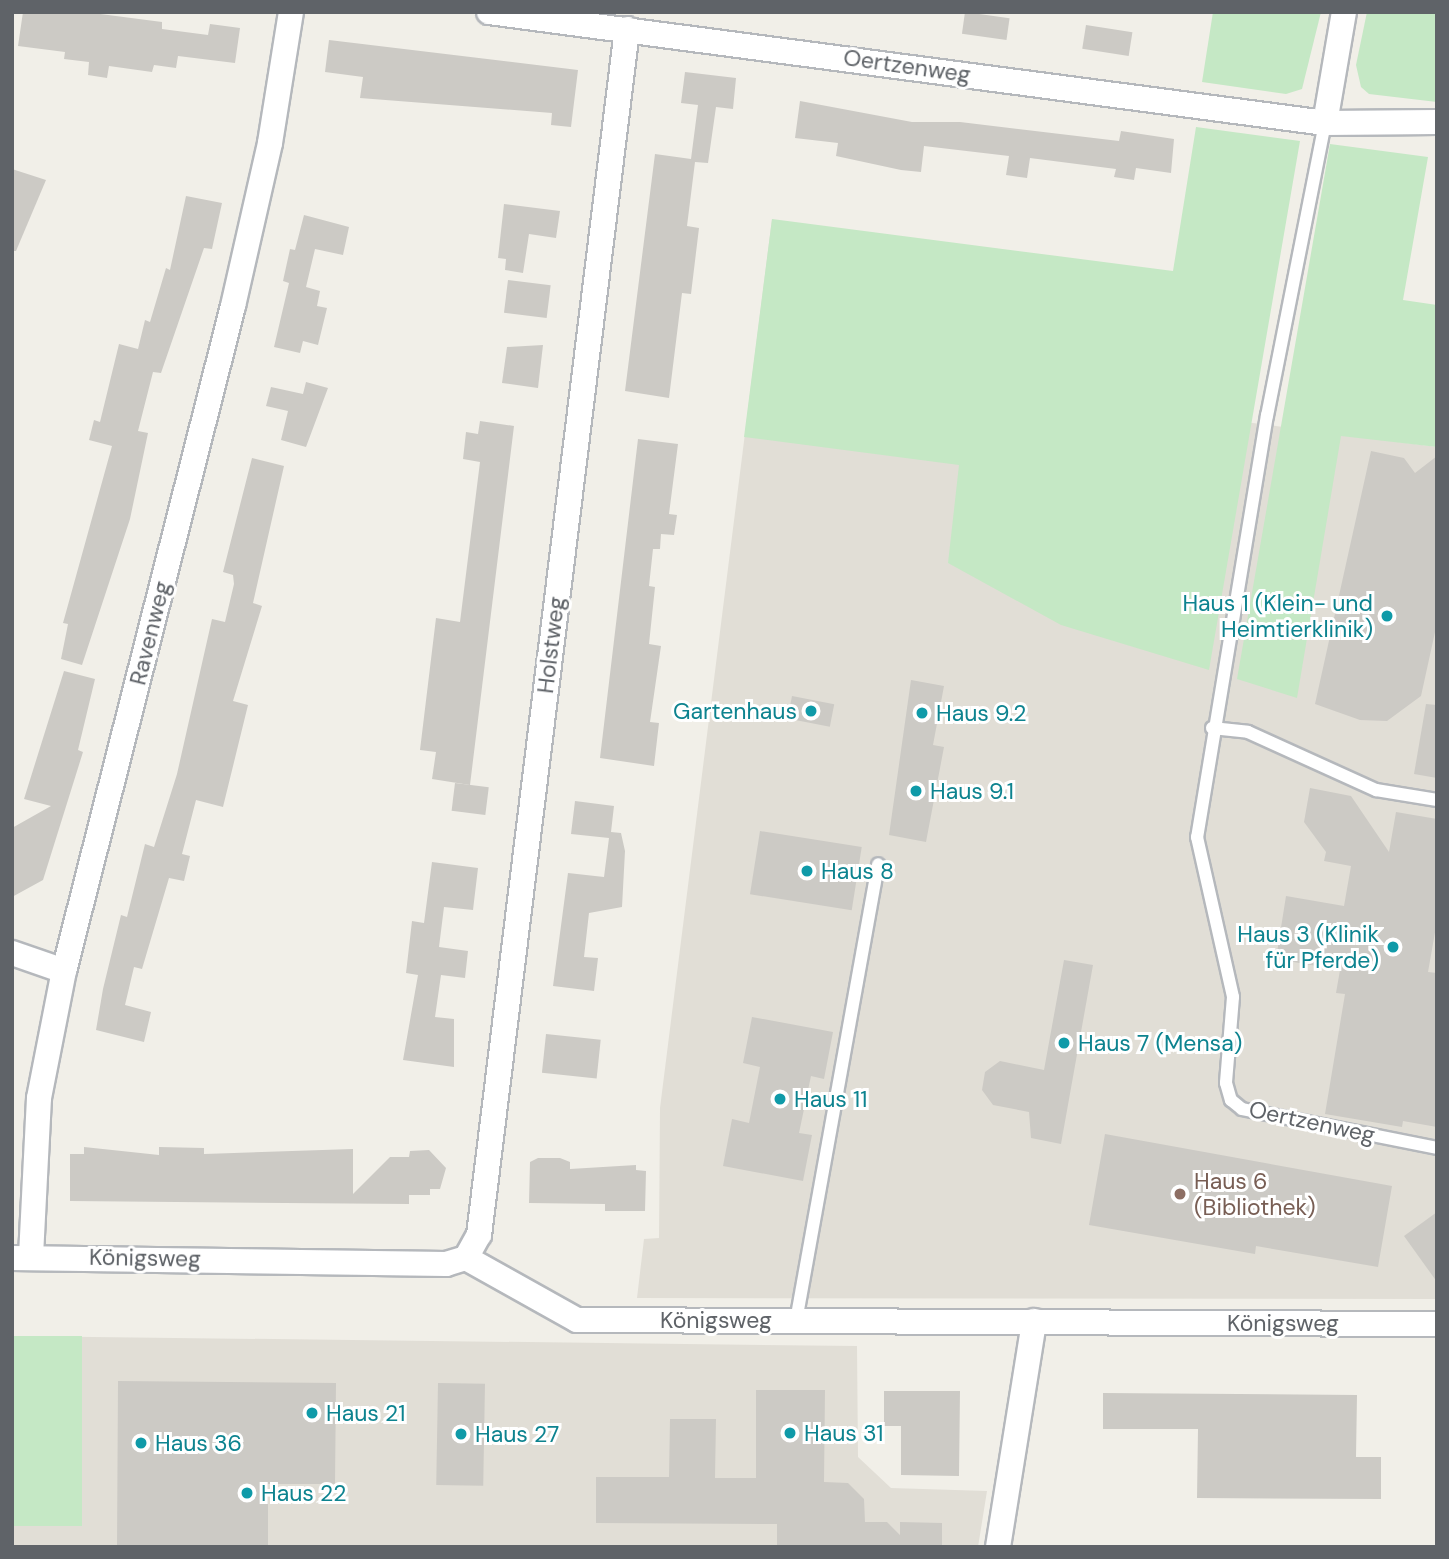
<!DOCTYPE html>
<meta charset="utf-8">
<style>
body{margin:0}
#map{position:relative;width:1449px;height:1559px;overflow:hidden;background:#f1efe8;font-family:"DM Sans",sans-serif}
div>[style]{position:absolute}
.education>*{inset:0;background:#e1ded6}
.green>*{inset:0;background:#c5e8c5;transform-origin:0 0}
.building>*{inset:0;background:#cccac5;transform-origin:0 0}
.roads{filter:drop-shadow(2px 0 #b5b8bc) drop-shadow(-2px 0 #b5b8bc) drop-shadow(0 2px #b5b8bc) drop-shadow(0 -2px #b5b8bc)}
.lane>*{height:12px;margin:-6px;padding:0 6px;transform-origin:6px;border-radius:6px;background:#fff}
.street>*{height:24px;margin:-12px;padding:0 12px;transform-origin:12px;border-radius:12px;background:#fff}
.dots>*{width:19px;height:19px;translate:-50% -50%;box-sizing:border-box;border:4px solid #fff;border-radius:50%}
span{translate:-50% -50%;white-space:nowrap;text-align:center;line-height:1.15;-webkit-text-stroke:6px #fff;paint-order:stroke}
.street-label{font-size:23px;color:#5f6368}
.culture-label{font-size:23px;color:#0d838f}
.right{translate:-100% -50%;text-align:right}
.left{translate:0 -50%;text-align:left}
.education-label{font-size:23px;color:#785e54}
.frame{position:absolute;inset:0;border:14px solid #5f6368;pointer-events:none}
</style>
<div id="map">
<div class="education">
<i style="clip-path:polygon(772px 219px,1153px 410px,1437px 447px,1437px 1299px,637px 1298px,644px 1239px,659px 1238px,660px 1108px)"></i>
<i style="clip-path:polygon(12px 1336px,857px 1346px,858px 1457px,891px 1488px,987px 1491px,978px 1547px,12px 1547px)"></i>
</div>
<div class="green">
<i style="clip-path:polygon(1213px 12px,1321px 12px,1302px 89px,1286px 94px,1202px 82px)"></i>
<i style="clip-path:polygon(1367px 12px,1437px 12px,1437px 102px,1369px 94px,1361px 87px,1356px 65px)"></i>
<i style="clip-path:polygon(1196px 127px,1300px 141px,1209px 670px,1061px 625px,948px 563px,959px 465px,744px 437px,772px 219px,1173px 271px)"></i>
<i style="clip-path:polygon(1330px 144px,1428px 157px,1403px 300px,1437px 305px,1437px 447px,1341px 436px,1297px 698px,1237px 679px)"></i>
<i style="left:12px;top:1336px;width:70px;height:190px"></i>
</div>
<div class="building">
<i style="clip-path:polygon(23px 12px,85px 12px,162px 22px,162px 29px,208px 35px,210px 24px,240px 28px,235px 63px,178px 56px,176px 68px,154px 65px,152px 72px,109px 66px,107px 78px,88px 75px,89px 62px,64px 59px,65px 52px,18px 46px)"></i>
<i style="left:965px;top:12px;width:45px;height:22px;rotate:8deg"></i>
<i style="left:1086px;top:25px;width:47px;height:24px;rotate:9deg"></i>
<i style="clip-path:polygon(329px 40px,578px 70px,571px 127px,551px 125px,552px 113px,360px 98px,363px 77px,325px 72px)"></i>
<i style="clip-path:polygon(685px 72px,736px 78px,733px 109px,716px 107px,708px 163px,695px 162px,687px 226px,699px 228px,691px 294px,682px 293px,669px 398px,625px 391px,655px 154px,691px 159px,698px 105px,681px 103px)"></i>
<i style="clip-path:polygon(800px 101px,912px 122px,960px 122px,1119px 141px,1121px 131px,1174px 139px,1171px 173px,1136px 168px,1134px 180px,1114px 177px,1116px 169px,1030px 158px,1027px 178px,1006px 175px,1009px 156px,924px 146px,921px 172px,901px 170px,836px 156px,838px 143px,795px 138px)"></i>
<i style="clip-path:polygon(12px 169px,46px 180px,16px 251px,12px 251px)"></i>
<i style="clip-path:polygon(186px 196px,222px 203px,212px 249px,204px 248px,161px 373px,153px 372px,138px 431px,148px 433px,130px 519px,82px 665px,61px 659px,68px 624px,63px 623px,112px 446px,89px 440px,94px 420px,100px 422px,119px 344px,138px 349px,145px 320px,150px 322px,166px 268px,170px 270px)"></i>
<i style="clip-path:polygon(504px 204px,560px 211px,556px 238px,529px 234px,523px 273px,505px 270px,506px 259px,498px 258px)"></i>
<i style="clip-path:polygon(304px 215px,349px 227px,343px 255px,315px 249px,306px 287px,320px 291px,317px 306px,327px 308px,318px 345px,303px 341px,300px 353px,274px 347px,289px 283px,283px 281px,290px 249px,295px 250px)"></i>
<i style="left:508px;top:280px;width:43px;height:33px;rotate:7deg"></i>
<i style="clip-path:polygon(543px 345px,538px 388px,502px 383px,507px 347px)"></i>
<i style="clip-path:polygon(306px 382px,328px 388px,306px 447px,281px 440px,288px 411px,266px 406px,271px 387px,303px 394px)"></i>
<i style="clip-path:polygon(480px 421px,514px 426px,470px 785px,432px 779px,436px 752px,420px 750px,436px 618px,460px 622px,480px 462px,463px 459px,466px 432px,478px 434px)"></i>
<i style="clip-path:polygon(638px 439px,678px 444px,669px 514px,677px 515px,674px 535px,661px 534px,660px 549px,653px 549px,649px 586px,655px 587px,649px 644px,661px 646px,650px 722px,659px 723px,654px 766px,600px 758px)"></i>
<i style="clip-path:polygon(1371px 451px,1404px 458px,1415px 473px,1437px 456px,1437px 623px,1421px 696px,1387px 721px,1360px 720px,1315px 704px)"></i>
<i style="clip-path:polygon(252px 458px,284px 466px,253px 603px,262px 606px,233px 701px,248px 705px,223px 807px,196px 800px,182px 854px,190px 856px,184px 881px,169px 878px,142px 969px,134px 967px,125px 1005px,151px 1012px,144px 1042px,96px 1030px,103px 989px,121px 915px,127px 917px,145px 844px,154px 847px,177px 774px,212px 619px,225px 622px,234px 584px,233px 575px,223px 572px)"></i>
<i style="clip-path:polygon(64px 671px,95px 679px,78px 750px,83px 752px,43px 880px,12px 897px,12px 828px,51px 806px,24px 799px)"></i>
<i style="clip-path:polygon(911px 680px,944px 686px,933px 745px,944px 747px,926px 842px,889px 835px)"></i>
<i style="left:792px;top:696px;width:43px;height:23px;rotate:11deg"></i>
<i style="clip-path:polygon(1426px 704px,1437px 705px,1437px 778px,1414px 774px)"></i>
<i style="left:455px;top:783px;width:34px;height:28px;rotate:7deg"></i>
<i style="clip-path:polygon(1310px 788px,1351px 796px,1389px 852px,1396px 812px,1437px 819px,1437px 921px,1428px 972px,1437px 973px,1437px 1127px,1403px 1121px,1402px 1127px,1325px 1114px,1345px 994px,1336px 993px,1340px 970px,1276px 959px,1286px 896px,1344px 906px,1351px 866px,1324px 861px,1326px 852px,1304px 822px)"></i>
<i style="clip-path:polygon(575px 801px,614px 806px,611px 832px,621px 833px,625px 851px,622px 907px,589px 913px,584px 957px,598px 958px,594px 991px,553px 986px,568px 873px,604px 877px,609px 838px,571px 834px)"></i>
<i style="left:760px;top:831px;width:103px;height:64px;rotate:9deg"></i>
<i style="clip-path:polygon(432px 862px,478px 868px,473px 910px,444px 907px,439px 947px,468px 951px,465px 978px,441px 975px,435px 1017px,454px 1019px,454px 1067px,403px 1060px,418px 975px,406px 973px,412px 921px,424px 923px)"></i>
<i style="clip-path:polygon(1064px 960px,1093px 965px,1061px 1144px,1031px 1138px,1029px 1112px,993px 1105px,982px 1090px,985px 1072px,1000px 1061px,1044px 1070px)"></i>
<i style="clip-path:polygon(752px 1017px,833px 1032px,824px 1079px,811px 1076px,799px 1133px,812px 1135px,803px 1181px,723px 1166px,732px 1119px,749px 1123px,760px 1067px,743px 1063px)"></i>
<i style="left:546px;top:1034px;width:55px;height:39px;rotate:6deg"></i>
<i style="clip-path:polygon(1105px 1134px,1392px 1186px,1378px 1267px,1256px 1246px,1255px 1254px,1089px 1225px)"></i>
<i style="clip-path:polygon(84px 1147px,159px 1155px,159px 1147px,204px 1148px,204px 1154px,353px 1149px,353px 1194px,390px 1157px,409px 1157px,410px 1151px,429px 1150px,446px 1168px,440px 1189px,430px 1189px,430px 1195px,409px 1195px,409px 1204px,70px 1201px,70px 1154px,84px 1154px)"></i>
<i style="clip-path:polygon(538px 1158px,560px 1158px,570px 1162px,570px 1169px,636px 1165px,636px 1170px,646px 1171px,645px 1211px,605px 1211px,605px 1204px,529px 1203px,530px 1162px)"></i>
<i style="clip-path:polygon(1437px 1212px,1437px 1282px,1404px 1236px)"></i>
<i style="clip-path:polygon(118px 1381px,336px 1383px,335px 1484px,268px 1484px,268px 1547px,117px 1547px)"></i>
<i style="left:438px;top:1383px;width:47px;height:102px;rotate:1deg"></i>
<i style="clip-path:polygon(756px 1390px,825px 1390px,824px 1482px,848px 1483px,864px 1499px,865px 1522px,887px 1522px,900px 1535px,900px 1522px,942px 1523px,942px 1547px,777px 1547px,777px 1524px,596px 1523px,596px 1477px,669px 1477px,670px 1419px,716px 1419px,715px 1478px,756px 1478px)"></i>
<i style="clip-path:polygon(884px 1391px,960px 1391px,959px 1476px,901px 1475px,901px 1426px,884px 1426px)"></i>
<i style="clip-path:polygon(1103px 1393px,1357px 1395px,1356px 1457px,1381px 1457px,1381px 1499px,1197px 1498px,1198px 1429px,1103px 1429px)"></i>
</div>
<div class="roads">
<div class="lane">
<i style="left:1325px;top:123px;width:298px;rotate:101.2deg"></i>
<i style="left:1267px;top:415px;width:428px;rotate:99.4deg"></i>
<i style="left:1197px;top:837px;width:164px;rotate:77.3deg"></i>
<i style="left:1233px;top:997px;width:86px;rotate:94.7deg"></i>
<i style="left:1226px;top:1083px;width:18px;rotate:74deg"></i>
<i style="left:1231px;top:1100px;width:14px;rotate:39deg"></i>
<i style="left:1242px;top:1109px;width:199px;rotate:11.3deg"></i>
<i style="left:1212px;top:728px;width:36px;rotate:6deg"></i>
<i style="left:1248px;top:732px;width:141px;rotate:24.4deg"></i>
<i style="left:1376px;top:790px;width:62px;rotate:9.3deg"></i>
<i style="left:796px;top:1321px;width:464px;rotate:-79.8deg"></i>
</div>
<div class="street">
<i style="left:489px;top:12px;width:843px;rotate:7.56deg"></i>
<i style="left:1325px;top:123px;width:112px;rotate:-0.5deg"></i>
<i style="left:1325px;top:123px;width:113px;rotate:-80.3deg"></i>
<i style="left:12px;top:953px;width:55px;rotate:19.1deg"></i>
<i style="left:31px;top:1256px;width:158px;rotate:-87.1deg"></i>
<i style="left:39px;top:1098px;width:129px;rotate:-78.9deg"></i>
<i style="left:64px;top:971px;width:686px;rotate:-75.74deg"></i>
<i style="left:233px;top:306px;width:167px;rotate:-77.2deg"></i>
<i style="left:270px;top:143px;width:133px;rotate:-80.9deg"></i>
<i style="left:12px;top:1258px;width:434px;rotate:0.8deg"></i>
<i style="left:446px;top:1264px;width:21px;rotate:-17deg"></i>
<i style="left:466px;top:1258px;width:127px;rotate:29.2deg"></i>
<i style="left:577px;top:1320px;width:860px;rotate:0.27deg"></i>
<i style="left:466px;top:1258px;width:26px;rotate:-61deg"></i>
<i style="left:479px;top:1235px;width:1215px;rotate:-83deg"></i>
<i style="left:998px;top:1547px;width:229px;rotate:-80.9deg"></i>
</div>
</div>
<div class="dots">
<i style="left:1387px;top:616px;background:#0f9aa8"></i>
<i style="left:811px;top:711px;background:#0f9aa8"></i>
<i style="left:922px;top:713px;background:#0f9aa8"></i>
<i style="left:916px;top:791px;background:#0f9aa8"></i>
<i style="left:807px;top:871px;background:#0f9aa8"></i>
<i style="left:1393px;top:947px;background:#0f9aa8"></i>
<i style="left:1064px;top:1043px;background:#0f9aa8"></i>
<i style="left:780px;top:1099px;background:#0f9aa8"></i>
<i style="left:1180px;top:1194px;background:#8d6e63"></i>
<i style="left:312px;top:1413px;background:#0f9aa8"></i>
<i style="left:790px;top:1433px;background:#0f9aa8"></i>
<i style="left:461px;top:1434px;background:#0f9aa8"></i>
<i style="left:141px;top:1443px;background:#0f9aa8"></i>
<i style="left:247px;top:1493px;background:#0f9aa8"></i>
</div>
<div class="street-label">
<span style="left:907px;top:66px;rotate:8deg">Oertzenweg</span>
<span style="left:150px;top:633px;rotate:-76deg">Ravenweg</span>
<span style="left:551px;top:645px;rotate:-83deg">Holstweg</span>
<span style="left:1312px;top:1122px;rotate:12deg">Oertzenweg</span>
<span style="left:145px;top:1258px;rotate:1deg">Königsweg</span>
<span style="left:716px;top:1320px">Königsweg</span>
<span style="left:1283px;top:1323px">Königsweg</span>
</div>
<div class="culture-label">
<span class="right" style="left:1373px;top:616px">Haus 1 (Klein- und<br>Heimtierklinik)</span>
<span class="right" style="left:797px;top:711px">Gartenhaus</span>
<span class="left" style="left:936px;top:713px">Haus 9.2</span>
<span class="left" style="left:930px;top:791px">Haus 9.1</span>
<span class="left" style="left:821px;top:871px">Haus 8</span>
<span class="right" style="left:1379px;top:947px">Haus 3 (Klinik<br>für Pferde)</span>
<span class="left" style="left:1078px;top:1043px">Haus 7 (Mensa)</span>
<span class="left" style="left:794px;top:1099px">Haus 11</span>
<span class="left" style="left:326px;top:1413px">Haus 21</span>
<span class="left" style="left:804px;top:1433px">Haus 31</span>
<span class="left" style="left:475px;top:1434px">Haus 27</span>
<span class="left" style="left:155px;top:1443px">Haus 36</span>
<span class="left" style="left:261px;top:1493px">Haus 22</span>
</div>
<div class="education-label">
<span class="left" style="left:1194px;top:1194px">Haus 6<br>(Bibliothek)</span>
</div>
<div class="frame"></div>
</div>
